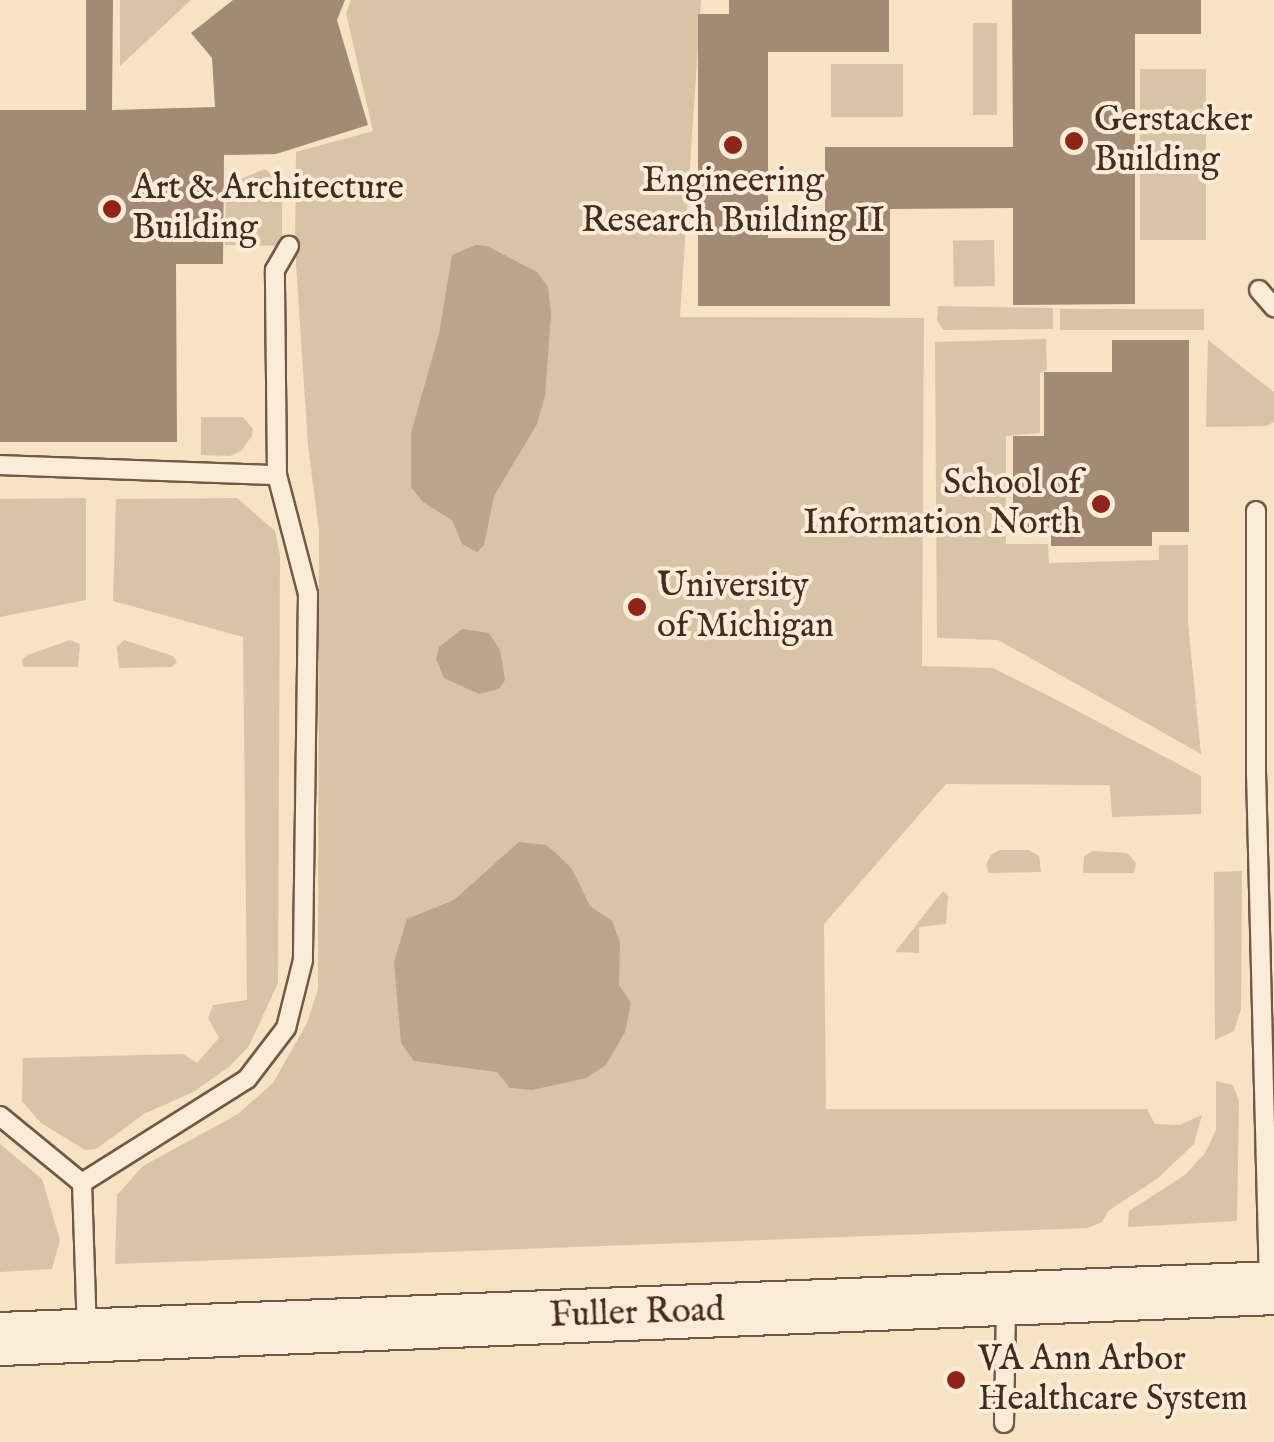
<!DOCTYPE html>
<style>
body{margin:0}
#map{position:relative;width:1274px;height:1442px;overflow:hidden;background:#f7e2c3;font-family:"IM FELL English",serif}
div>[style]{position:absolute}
.green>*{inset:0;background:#d9c3a7;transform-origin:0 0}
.water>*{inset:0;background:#baa48b}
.building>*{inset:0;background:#a28a74}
.roads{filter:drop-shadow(2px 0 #725947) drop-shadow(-2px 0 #725947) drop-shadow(0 2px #725947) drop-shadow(0 -2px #725947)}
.lane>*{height:18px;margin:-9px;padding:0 9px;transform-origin:9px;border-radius:9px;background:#faecd8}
.secondary>*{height:52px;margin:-26px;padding:0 26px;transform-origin:26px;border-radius:26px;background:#faecd8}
.dots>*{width:28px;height:28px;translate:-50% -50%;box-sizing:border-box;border:5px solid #faecd8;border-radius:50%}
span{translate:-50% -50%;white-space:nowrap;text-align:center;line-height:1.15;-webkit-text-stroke:8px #faecd8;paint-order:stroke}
.poi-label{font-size:35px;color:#452b1e}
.left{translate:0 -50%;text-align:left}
.right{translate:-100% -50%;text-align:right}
.street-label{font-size:35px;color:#452b1e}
</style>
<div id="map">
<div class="green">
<i style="clip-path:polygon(120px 0,191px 0,120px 66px)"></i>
<i style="clip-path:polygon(351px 0,701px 0,680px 317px,924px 318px,922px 666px,993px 668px,1051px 697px,1201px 776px,1201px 814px,1112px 817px,1110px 785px,946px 784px,824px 924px,826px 1109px,1147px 1109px,1155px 1124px,1179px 1125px,1202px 1115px,1194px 1144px,1158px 1178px,1108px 1211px,1102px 1222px,1088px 1228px,115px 1264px,117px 1195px,143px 1166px,238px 1114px,273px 1083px,307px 1023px,318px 989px,319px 530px,308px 446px,295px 249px,296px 152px,373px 131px,346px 13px)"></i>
<i style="left:973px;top:23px;width:24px;height:92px"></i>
<i style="left:903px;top:64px;width:53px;height:72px;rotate:90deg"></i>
<i style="left:1140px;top:69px;width:66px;height:171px"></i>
<i style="clip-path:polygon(265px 169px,282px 184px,282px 246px,225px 245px,226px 185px)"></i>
<i style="left:994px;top:240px;width:46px;height:41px;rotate:89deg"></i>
<i style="clip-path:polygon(938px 306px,1053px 308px,1053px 329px,943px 330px,937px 320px)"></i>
<i style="left:1060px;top:309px;width:144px;height:21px"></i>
<i style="clip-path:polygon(1046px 339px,1047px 370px,1040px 373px,1040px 433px,1006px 436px,1006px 544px,1048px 544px,1049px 563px,1159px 560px,1159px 545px,1188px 545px,1188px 623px,1201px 754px,998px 640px,937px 638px,935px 342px)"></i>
<i style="clip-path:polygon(1208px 340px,1274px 392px,1274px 422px,1266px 426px,1206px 427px)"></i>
<i style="clip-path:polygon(201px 417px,243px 417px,253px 429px,252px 436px,241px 451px,230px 456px,201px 455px)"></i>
<i style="clip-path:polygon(86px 498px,86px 600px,0 617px,0 499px)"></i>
<i style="clip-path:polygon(237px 498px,275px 531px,280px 555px,278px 983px,249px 1046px,229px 1067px,193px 1092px,144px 1114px,96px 1149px,85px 1150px,41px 1123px,22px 1101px,23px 1058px,183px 1054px,197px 1063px,219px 1038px,208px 1018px,213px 1005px,247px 1000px,243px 637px,113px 601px,116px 499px)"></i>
<i style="clip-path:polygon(70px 640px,80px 644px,78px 667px,23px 667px,22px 660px,28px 655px)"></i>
<i style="clip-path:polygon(124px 640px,173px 656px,177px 662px,172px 667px,119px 668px,117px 647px)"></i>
<i style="clip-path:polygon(1000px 850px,1029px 850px,1039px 856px,1041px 872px,989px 873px,986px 865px,991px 855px)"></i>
<i style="clip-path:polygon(1093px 851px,1127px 853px,1136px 863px,1134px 873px,1083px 873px,1084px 856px)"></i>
<i style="clip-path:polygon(1242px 871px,1241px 1009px,1234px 1031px,1215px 1040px,1214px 872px)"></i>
<i style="clip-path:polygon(943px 891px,948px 896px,946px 924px,919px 927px,919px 953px,895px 952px)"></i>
<i style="clip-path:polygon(1216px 1081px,1233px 1085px,1239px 1101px,1237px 1221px,1128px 1227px,1129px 1211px,1185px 1175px,1205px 1153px,1216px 1130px)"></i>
<i style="clip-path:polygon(0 1144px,42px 1179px,60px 1240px,52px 1269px,0 1272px)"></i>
</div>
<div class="water">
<i style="clip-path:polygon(476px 245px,487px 246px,537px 272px,548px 287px,551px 314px,545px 396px,537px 424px,494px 496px,484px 545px,477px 552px,462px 544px,452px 520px,423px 502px,411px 487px,411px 433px,439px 334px,452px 255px)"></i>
<i style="clip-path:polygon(462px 629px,489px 633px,500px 650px,505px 680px,499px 689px,479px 694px,444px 678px,436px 659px,439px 647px)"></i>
<i style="clip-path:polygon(519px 842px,546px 845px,556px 853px,572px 869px,590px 906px,612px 921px,620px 942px,619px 985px,631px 1003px,625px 1032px,606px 1065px,586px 1078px,532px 1090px,510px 1088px,497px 1072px,414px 1061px,401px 1043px,394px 962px,407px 919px,454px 900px)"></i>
</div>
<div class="building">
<i style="clip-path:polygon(86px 0,113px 0,112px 110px,215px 107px,212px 58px,191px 33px,233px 0,345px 0,337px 20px,368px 125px,276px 154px,224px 155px,223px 264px,176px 264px,177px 442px,0 442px,0 110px,86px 110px)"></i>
<i style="clip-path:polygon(729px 0,889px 0,889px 52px,768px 52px,768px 238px,825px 238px,825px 147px,1013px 147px,1012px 0,1201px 0,1201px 34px,1135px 34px,1135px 304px,1013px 305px,1013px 208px,890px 209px,890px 306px,698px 306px,698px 14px,729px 14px)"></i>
<i style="clip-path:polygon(1112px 340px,1189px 340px,1189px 532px,1152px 532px,1152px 546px,1051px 546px,1051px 532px,1013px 532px,1013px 436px,1044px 436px,1044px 372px,1112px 372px)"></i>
</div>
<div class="roads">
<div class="lane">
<i style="left:1259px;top:290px;width:23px;rotate:49deg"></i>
<i style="left:0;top:465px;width:277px;rotate:2.1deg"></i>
<i style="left:277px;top:475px;width:123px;rotate:75.4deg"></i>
<i style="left:308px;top:594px;width:366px;rotate:90.8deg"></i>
<i style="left:303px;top:960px;width:70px;rotate:104deg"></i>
<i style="left:286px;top:1028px;width:64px;rotate:127.4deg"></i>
<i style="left:247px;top:1079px;width:195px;rotate:147.8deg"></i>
<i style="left:277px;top:475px;width:205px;rotate:-90.6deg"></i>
<i style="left:275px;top:270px;width:28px;rotate:-60deg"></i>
<i style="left:1256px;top:511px;width:261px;rotate:90deg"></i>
<i style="left:1256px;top:772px;width:513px;rotate:88.55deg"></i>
<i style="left:0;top:1116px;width:106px;rotate:39.3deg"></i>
<i style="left:82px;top:1183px;width:147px;rotate:88.1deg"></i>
<i style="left:1004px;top:1423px;width:119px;rotate:-89deg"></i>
</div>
<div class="secondary">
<i style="left:0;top:1339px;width:1275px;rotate:-2.29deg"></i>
</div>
</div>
<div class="dots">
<i style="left:1074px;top:141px;background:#8f2418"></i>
<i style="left:733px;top:145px;background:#8f2418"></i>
<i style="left:112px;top:209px;background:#8f2418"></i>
<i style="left:1101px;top:504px;background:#8f2418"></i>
<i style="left:637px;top:607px;background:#8f2418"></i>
<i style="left:956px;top:1380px;background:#8f2418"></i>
</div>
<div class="poi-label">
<span class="left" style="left:1094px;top:141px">Gerstacker<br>Building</span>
<span style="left:733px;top:202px">Engineering<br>Research Building II</span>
<span class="left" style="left:132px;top:209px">Art &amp; Architecture<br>Building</span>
<span class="right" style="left:1081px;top:504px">School of<br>Information North</span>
<span class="left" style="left:657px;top:607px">University<br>of Michigan</span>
<span class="left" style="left:978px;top:1380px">VA Ann Arbor<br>Healthcare System</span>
</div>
<div class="street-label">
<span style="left:637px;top:1314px;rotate:-2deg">Fuller Road</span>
</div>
</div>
